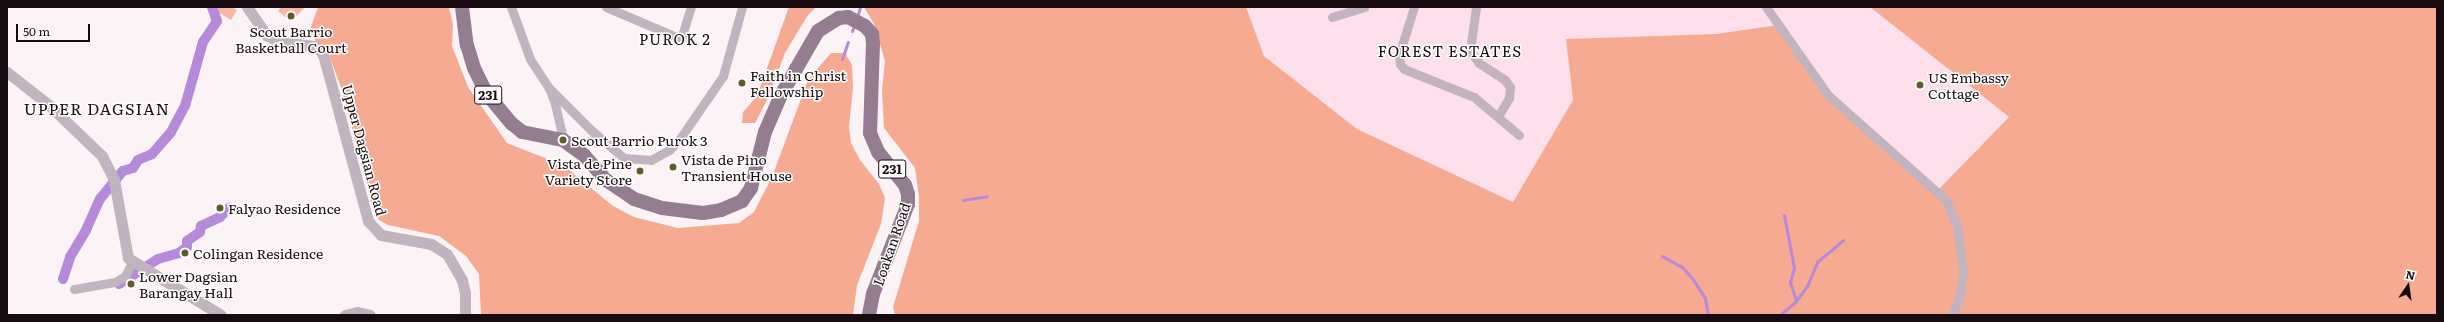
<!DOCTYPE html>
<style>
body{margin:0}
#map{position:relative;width:2444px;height:322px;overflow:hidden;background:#fbf3f6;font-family:Literata,serif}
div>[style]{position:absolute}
.built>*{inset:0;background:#fde0eb}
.green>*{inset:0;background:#f8b7a2}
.forest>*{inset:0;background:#f7aa92}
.stream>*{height:3px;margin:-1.5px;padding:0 1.5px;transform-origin:1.5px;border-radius:1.5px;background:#b58ada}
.canal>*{height:10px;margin:-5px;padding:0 5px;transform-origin:5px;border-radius:5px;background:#b58ada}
.minor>*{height:9px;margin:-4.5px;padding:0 4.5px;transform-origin:4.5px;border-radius:4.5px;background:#c1b4bf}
.tertiary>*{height:11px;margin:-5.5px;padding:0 5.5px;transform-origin:5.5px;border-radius:5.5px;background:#c1b4bf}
.primary>*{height:14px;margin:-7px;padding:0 7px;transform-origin:7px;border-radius:7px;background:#957d91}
.dots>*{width:11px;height:11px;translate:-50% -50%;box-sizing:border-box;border:2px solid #fff;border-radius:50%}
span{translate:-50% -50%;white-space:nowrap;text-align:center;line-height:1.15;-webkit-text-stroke:3px #fff;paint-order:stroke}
.shield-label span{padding:1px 3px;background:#fff;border:1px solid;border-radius:3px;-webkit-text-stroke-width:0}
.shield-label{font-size:13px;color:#170b10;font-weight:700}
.poi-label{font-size:14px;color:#170b10}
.left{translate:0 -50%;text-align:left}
.right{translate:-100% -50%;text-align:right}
.street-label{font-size:14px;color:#170b10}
.neighbourhood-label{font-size:15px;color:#170b10;letter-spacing:1px}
.quarter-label{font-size:16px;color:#170b10;letter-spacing:1px}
.frame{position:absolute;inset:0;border:8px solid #170b10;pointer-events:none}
.north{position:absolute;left:2388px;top:266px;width:40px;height:40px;-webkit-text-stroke:3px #fff;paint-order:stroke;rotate:13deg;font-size:11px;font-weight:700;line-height:16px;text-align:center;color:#170b10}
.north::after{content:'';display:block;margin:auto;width:14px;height:18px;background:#170b10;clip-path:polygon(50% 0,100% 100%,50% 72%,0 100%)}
.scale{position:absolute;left:16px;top:24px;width:74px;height:18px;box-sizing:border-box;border:2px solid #170b10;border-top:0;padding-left:5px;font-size:12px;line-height:14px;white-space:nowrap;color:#170b10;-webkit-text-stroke:3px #fff;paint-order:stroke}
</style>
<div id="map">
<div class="built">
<i style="clip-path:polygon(1246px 7px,1870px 7px,2009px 117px,1938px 190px,1828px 95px,1778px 25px,1716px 34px,1566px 39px,1573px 100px,1513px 202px,1357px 129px,1264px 56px)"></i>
</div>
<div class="green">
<i style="clip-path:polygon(214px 7px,232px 7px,237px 10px,231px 20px,216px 11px)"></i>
<i style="clip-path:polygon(281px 7px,305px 7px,291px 22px,278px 11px)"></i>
</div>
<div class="forest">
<i style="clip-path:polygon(318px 7px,449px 7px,453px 24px,452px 46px,468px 87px,507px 143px,563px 165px,613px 206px,634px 217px,678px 228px,739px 223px,754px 212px,772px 177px,808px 80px,831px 53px,845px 53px,852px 65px,853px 88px,849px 127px,851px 143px,860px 160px,879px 184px,885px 198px,881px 224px,857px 285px,853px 315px,481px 315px,479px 274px,466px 256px,439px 236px,388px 225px,379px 220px,374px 212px,342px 90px,329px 55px,309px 33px)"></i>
<i style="clip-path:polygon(789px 7px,816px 7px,808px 15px,785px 53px,768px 98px,755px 123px,742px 123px,743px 112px,757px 96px)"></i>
<i style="clip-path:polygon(864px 7px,1246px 7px,1264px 56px,1357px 129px,1513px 202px,1573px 100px,1566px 39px,1716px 34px,1778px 25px,1828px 95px,1938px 190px,2009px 117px,1870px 7px,2437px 7px,2437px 315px,895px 315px,893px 307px,919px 221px,919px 197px,915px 168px,884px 128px,882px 90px,885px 61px,874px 24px)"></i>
</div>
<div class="stream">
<i style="left:857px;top:17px;width:10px;rotate:-73deg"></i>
<i style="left:852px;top:31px;width:8px;rotate:-67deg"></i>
<i style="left:842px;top:59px;width:18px;rotate:-71deg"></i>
<i style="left:963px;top:200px;width:24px;rotate:-9deg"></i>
<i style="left:1784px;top:215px;width:54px;rotate:79.3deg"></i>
<i style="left:1794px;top:268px;width:15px;rotate:106deg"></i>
<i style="left:1790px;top:282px;width:20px;rotate:72deg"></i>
<i style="left:1662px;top:256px;width:23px;rotate:29deg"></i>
<i style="left:1682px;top:267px;width:15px;rotate:48deg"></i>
<i style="left:1692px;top:278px;width:24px;rotate:57deg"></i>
<i style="left:1705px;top:298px;width:17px;rotate:80deg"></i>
<i style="left:1780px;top:315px;width:21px;rotate:-41deg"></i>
<i style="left:1796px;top:301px;width:19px;rotate:-54deg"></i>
<i style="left:1807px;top:286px;width:26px;rotate:-67deg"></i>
<i style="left:1817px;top:262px;width:34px;rotate:-40deg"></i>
</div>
<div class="canal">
<i style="left:63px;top:279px;width:23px;rotate:-72deg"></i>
<i style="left:70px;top:257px;width:31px;rotate:-59deg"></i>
<i style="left:86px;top:230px;width:34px;rotate:-66deg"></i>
<i style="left:100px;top:199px;width:36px;rotate:-51deg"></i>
<i style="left:123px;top:171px;width:10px;rotate:-17deg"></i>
<i style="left:133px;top:168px;width:9px;rotate:-58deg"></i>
<i style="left:138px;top:160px;width:15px;rotate:-23deg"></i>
<i style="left:152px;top:154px;width:29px;rotate:-49deg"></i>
<i style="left:171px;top:132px;width:30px;rotate:-62deg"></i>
<i style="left:185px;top:106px;width:66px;rotate:-74.3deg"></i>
<i style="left:203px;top:42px;width:25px;rotate:-56deg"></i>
<i style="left:217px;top:21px;width:15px;rotate:-110deg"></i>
<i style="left:119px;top:284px;width:46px;rotate:-32.7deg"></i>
<i style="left:158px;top:259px;width:22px;rotate:-16deg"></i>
<i style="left:179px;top:253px;width:10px;rotate:-37deg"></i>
<i style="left:187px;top:247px;width:6px;rotate:-90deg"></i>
<i style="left:187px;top:241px;width:16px;rotate:-35deg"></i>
<i style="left:200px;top:232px;width:6px;rotate:-81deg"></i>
<i style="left:201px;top:226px;width:21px;rotate:-25deg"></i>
<i style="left:220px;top:217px;width:13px;rotate:-45deg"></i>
</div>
<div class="minor">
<i style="left:511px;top:7px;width:55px;rotate:69.9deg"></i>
<i style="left:530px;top:59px;width:35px;rotate:57deg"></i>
<i style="left:549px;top:88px;width:17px;rotate:69deg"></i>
<i style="left:555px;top:104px;width:37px;rotate:77deg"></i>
<i style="left:606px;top:7px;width:82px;rotate:23.1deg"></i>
<i style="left:681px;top:39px;width:34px;rotate:-73deg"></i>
<i style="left:1414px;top:7px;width:50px;rotate:107.4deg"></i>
<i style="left:1399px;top:55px;width:9px;rotate:84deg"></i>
<i style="left:1400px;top:64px;width:6px;rotate:51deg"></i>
<i style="left:1404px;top:69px;width:75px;rotate:21.8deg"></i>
<i style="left:1474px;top:97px;width:59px;rotate:40.2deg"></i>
<i style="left:1476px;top:7px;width:44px;rotate:97.8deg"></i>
<i style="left:1470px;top:51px;width:15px;rotate:53deg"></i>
<i style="left:1479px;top:63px;width:31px;rotate:33deg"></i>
<i style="left:1505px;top:80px;width:9px;rotate:54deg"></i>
<i style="left:1510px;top:87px;width:11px;rotate:95deg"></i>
<i style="left:1509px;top:98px;width:21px;rotate:121deg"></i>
<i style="left:1766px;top:7px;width:108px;rotate:54.8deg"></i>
<i style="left:1828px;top:95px;width:158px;rotate:41.7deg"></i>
<i style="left:1946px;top:200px;width:28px;rotate:67deg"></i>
<i style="left:1957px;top:226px;width:46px;rotate:82.6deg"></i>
<i style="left:1963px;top:272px;width:23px;rotate:97deg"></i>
<i style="left:1960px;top:295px;width:22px;rotate:112deg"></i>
<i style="left:1332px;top:17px;width:34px;rotate:-17deg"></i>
<i style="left:549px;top:88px;width:59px;rotate:45deg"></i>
<i style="left:591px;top:130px;width:43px;rotate:40.3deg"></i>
<i style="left:624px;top:158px;width:27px;rotate:4deg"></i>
<i style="left:651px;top:160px;width:21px;rotate:-29deg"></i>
<i style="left:669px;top:150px;width:14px;rotate:-45deg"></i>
<i style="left:679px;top:140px;width:78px;rotate:-55.5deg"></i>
<i style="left:723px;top:76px;width:72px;rotate:-74.6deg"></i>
<i style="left:74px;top:289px;width:42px;rotate:-9.7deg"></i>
<i style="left:115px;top:282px;width:12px;rotate:-31deg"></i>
<i style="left:125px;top:276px;width:16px;rotate:-63deg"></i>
</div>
<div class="tertiary">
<i style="left:247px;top:7px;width:35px;rotate:55deg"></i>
<i style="left:267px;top:36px;width:16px;rotate:22deg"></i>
<i style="left:282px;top:42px;width:34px;rotate:7deg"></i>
<i style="left:316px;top:46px;width:11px;rotate:49deg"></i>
<i style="left:323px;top:54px;width:173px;rotate:74.9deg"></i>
<i style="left:368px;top:221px;width:19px;rotate:47deg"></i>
<i style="left:381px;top:235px;width:51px;rotate:10.2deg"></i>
<i style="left:431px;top:244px;width:19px;rotate:32deg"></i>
<i style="left:447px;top:254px;width:30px;rotate:60deg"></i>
<i style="left:462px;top:280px;width:13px;rotate:77deg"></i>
<i style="left:465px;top:293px;width:22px;rotate:90deg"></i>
<i style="left:7px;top:72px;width:53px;rotate:38.2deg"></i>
<i style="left:49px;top:105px;width:74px;rotate:43.9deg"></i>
<i style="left:102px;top:156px;width:27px;rotate:63deg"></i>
<i style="left:114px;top:180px;width:79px;rotate:79.8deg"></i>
<i style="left:128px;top:258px;width:109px;rotate:31.5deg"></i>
<i style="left:345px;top:315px;width:12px;rotate:-14deg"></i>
<i style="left:357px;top:312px;width:13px;rotate:13deg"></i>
</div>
<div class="primary">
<i style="left:462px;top:7px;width:38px;rotate:83deg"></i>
<i style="left:467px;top:45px;width:24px;rotate:73deg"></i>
<i style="left:474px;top:68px;width:28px;rotate:64deg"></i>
<i style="left:486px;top:93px;width:39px;rotate:50deg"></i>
<i style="left:511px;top:123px;width:14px;rotate:39deg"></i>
<i style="left:522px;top:132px;width:42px;rotate:11deg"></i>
<i style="left:563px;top:140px;width:26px;rotate:36deg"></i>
<i style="left:584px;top:155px;width:33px;rotate:49deg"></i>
<i style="left:606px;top:180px;width:34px;rotate:34deg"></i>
<i style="left:634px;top:199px;width:29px;rotate:18deg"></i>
<i style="left:662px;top:208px;width:41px;rotate:7deg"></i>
<i style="left:703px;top:213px;width:18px;rotate:-9deg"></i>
<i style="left:721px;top:210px;width:23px;rotate:-23deg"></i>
<i style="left:742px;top:201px;width:16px;rotate:-55deg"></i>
<i style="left:751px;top:188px;width:58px;rotate:-76deg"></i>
<i style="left:765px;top:132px;width:40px;rotate:-66.6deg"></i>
<i style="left:781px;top:95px;width:74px;rotate:-60deg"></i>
<i style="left:818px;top:31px;width:25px;rotate:-32deg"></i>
<i style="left:839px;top:18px;width:9px;rotate:-6deg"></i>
<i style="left:848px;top:17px;width:19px;rotate:28deg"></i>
<i style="left:865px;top:26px;width:11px;rotate:49deg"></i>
<i style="left:872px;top:34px;width:9px;rotate:84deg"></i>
<i style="left:873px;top:43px;width:90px;rotate:91.9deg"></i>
<i style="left:870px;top:133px;width:21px;rotate:67deg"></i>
<i style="left:878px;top:152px;width:43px;rotate:50.7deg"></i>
<i style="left:905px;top:185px;width:9px;rotate:72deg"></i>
<i style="left:908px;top:194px;width:10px;rotate:90deg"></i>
<i style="left:908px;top:204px;width:97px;rotate:111.3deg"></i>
<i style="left:873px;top:294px;width:21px;rotate:101deg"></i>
</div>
<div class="dots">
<i style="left:291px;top:16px;background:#605c29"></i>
<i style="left:742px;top:83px;background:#605c29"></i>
<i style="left:1920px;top:85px;background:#605c29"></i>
<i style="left:563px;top:140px;background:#605c29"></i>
<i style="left:673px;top:167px;background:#605c29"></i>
<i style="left:640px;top:171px;background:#605c29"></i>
<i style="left:220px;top:208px;background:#605c29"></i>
<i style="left:185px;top:253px;background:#605c29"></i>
<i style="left:131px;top:284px;background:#605c29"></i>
</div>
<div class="shield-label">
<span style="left:488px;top:95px">231</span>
<span style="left:892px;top:169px">231</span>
</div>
<div class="poi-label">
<span style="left:291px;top:39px">Scout Barrio<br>Basketball Court</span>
<span class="left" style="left:750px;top:83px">Faith in Christ<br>Fellowship</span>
<span class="left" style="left:1928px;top:85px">US Embassy<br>Cottage</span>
<span class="left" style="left:571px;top:140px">Scout Barrio Purok 3</span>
<span class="left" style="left:681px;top:167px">Vista de Pino<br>Transient House</span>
<span class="right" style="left:632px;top:171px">Vista de Pine<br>Variety Store</span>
<span class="left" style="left:228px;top:208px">Falyao Residence</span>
<span class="left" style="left:193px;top:253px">Colingan Residence</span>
<span class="left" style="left:139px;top:284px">Lower Dagsian<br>Barangay Hall</span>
</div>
<div class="street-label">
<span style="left:365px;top:150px;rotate:75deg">Upper Dagsian Road</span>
<span style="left:891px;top:244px;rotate:-71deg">Loakan Road</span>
</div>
<div class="neighbourhood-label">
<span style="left:675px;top:39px">PUROK 2</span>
<span style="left:1450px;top:51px">FOREST ESTATES</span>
</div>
<div class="quarter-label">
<span style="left:97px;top:108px">UPPER DAGSIAN</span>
</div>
<div class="frame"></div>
<div class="north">N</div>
<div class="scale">50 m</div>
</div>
